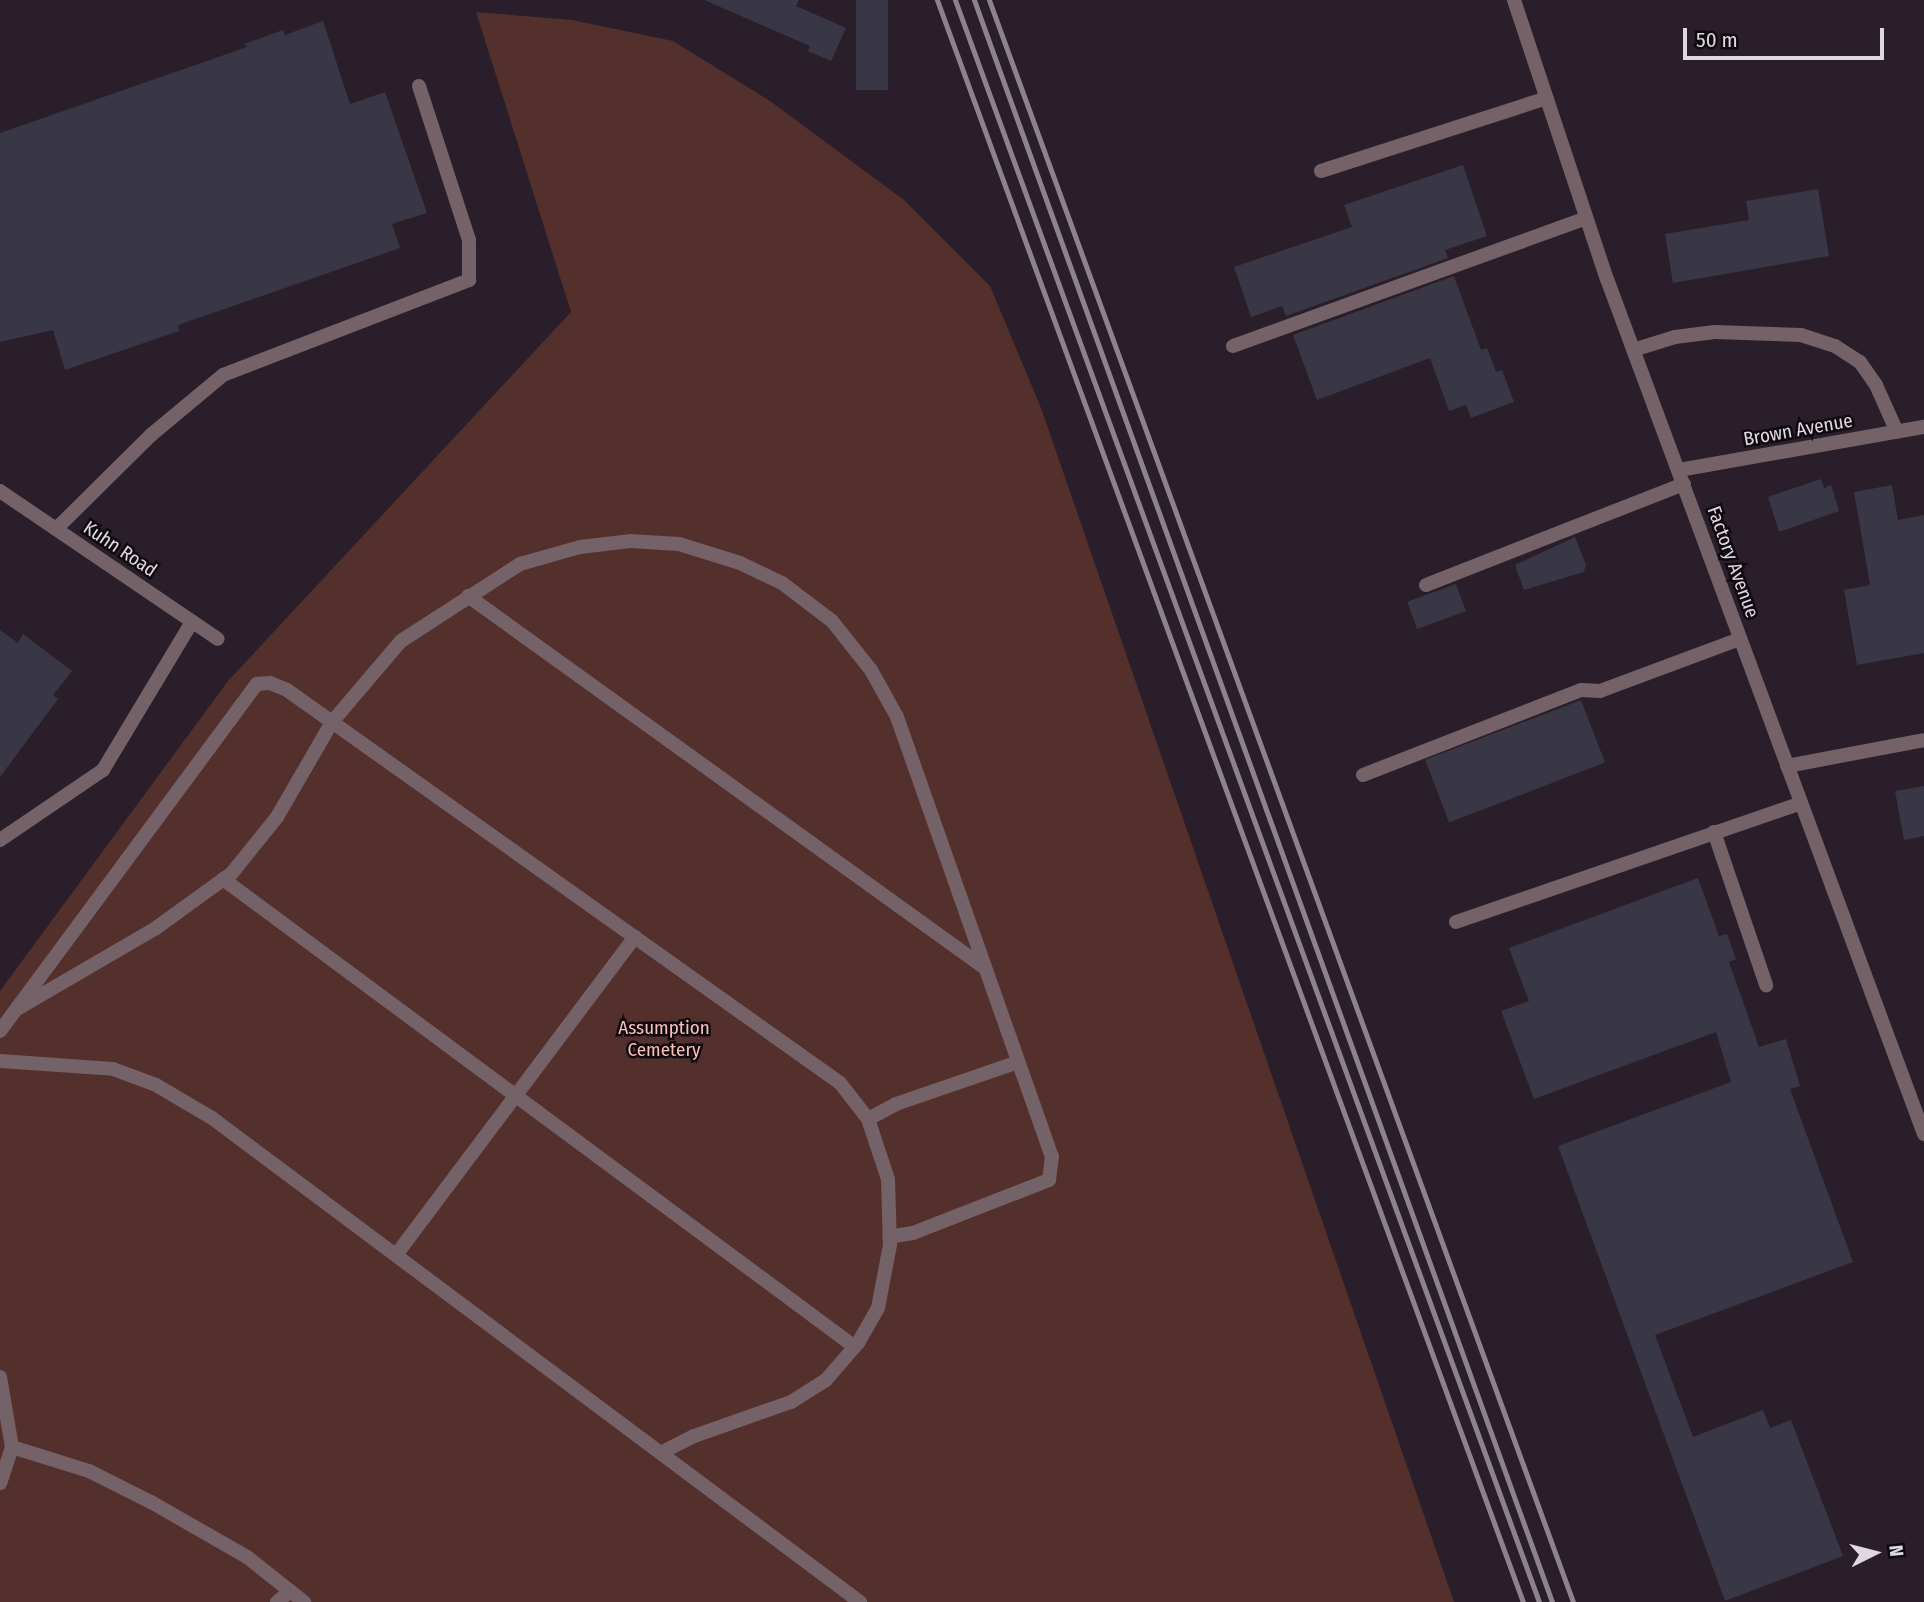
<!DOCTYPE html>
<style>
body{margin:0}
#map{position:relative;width:1924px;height:1602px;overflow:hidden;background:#2a1e2a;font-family:"Fira Sans Condensed",sans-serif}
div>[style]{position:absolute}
.green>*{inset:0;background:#53302b}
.building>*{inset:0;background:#393646;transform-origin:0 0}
.service>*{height:14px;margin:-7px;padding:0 7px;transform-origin:7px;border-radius:7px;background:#746268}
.minor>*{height:14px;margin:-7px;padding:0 7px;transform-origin:7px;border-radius:7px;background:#746268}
.tertiary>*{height:14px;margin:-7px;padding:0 7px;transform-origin:7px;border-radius:7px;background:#746268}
.rail>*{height:5px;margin:-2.5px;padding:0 2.5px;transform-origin:2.5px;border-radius:2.5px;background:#8d838d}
span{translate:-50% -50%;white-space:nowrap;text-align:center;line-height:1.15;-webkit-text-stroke:5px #0f0a0f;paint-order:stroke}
.street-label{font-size:19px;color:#e0d8e0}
.park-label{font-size:19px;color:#fbbfb7}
.north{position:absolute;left:1840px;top:1518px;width:70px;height:70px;-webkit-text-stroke:5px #0f0a0f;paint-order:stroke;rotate:84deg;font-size:19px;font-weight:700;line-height:28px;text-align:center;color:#e0d8e0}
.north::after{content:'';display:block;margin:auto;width:24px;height:32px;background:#e0d8e0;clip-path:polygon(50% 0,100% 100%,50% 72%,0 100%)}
.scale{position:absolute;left:1683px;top:28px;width:201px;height:32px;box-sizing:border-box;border:4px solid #e0d8e0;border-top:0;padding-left:9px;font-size:21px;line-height:24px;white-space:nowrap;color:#e0d8e0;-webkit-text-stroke:5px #0f0a0f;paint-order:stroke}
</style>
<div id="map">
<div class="green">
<i style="clip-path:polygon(476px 12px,572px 20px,673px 41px,770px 101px,904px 200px,990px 286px,1041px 408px,1454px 1602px,0 1602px,0 991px,228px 681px,571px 312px)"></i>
</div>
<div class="building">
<i style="clip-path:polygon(704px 0,799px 0,796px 6px,846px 28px,831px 61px,808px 51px,810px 46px)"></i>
<i style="left:856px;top:0;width:32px;height:90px"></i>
<i style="clip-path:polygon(323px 21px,350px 104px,385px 92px,427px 213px,392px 224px,400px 248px,178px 325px,179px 331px,65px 370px,53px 330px,0 342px,0 133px,247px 47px,244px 44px,283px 30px,285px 35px)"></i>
<i style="clip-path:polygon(1463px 165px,1487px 236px,1445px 250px,1448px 258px,1286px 316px,1282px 306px,1251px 317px,1234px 267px,1352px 227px,1344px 205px)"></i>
<i style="clip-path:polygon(1818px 189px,1829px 256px,1673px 283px,1665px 234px,1749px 220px,1746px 201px)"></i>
<i style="clip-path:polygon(1454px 276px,1481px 350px,1487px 348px,1496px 372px,1502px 370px,1514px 402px,1471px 418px,1466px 405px,1449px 411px,1430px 358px,1317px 400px,1293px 335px)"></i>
<i style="clip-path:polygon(1821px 479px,1824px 488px,1831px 485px,1839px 511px,1779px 532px,1768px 497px)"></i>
<i style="clip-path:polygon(1892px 485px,1898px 520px,1924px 515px,1924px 653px,1857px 665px,1844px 590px,1870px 585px,1854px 492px)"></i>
<i style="clip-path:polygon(1575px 537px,1586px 565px,1584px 572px,1524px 590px,1515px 565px)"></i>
<i style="left:1456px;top:584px;width:29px;height:52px;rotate:70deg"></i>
<i style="clip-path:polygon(0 630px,18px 643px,23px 634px,72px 671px,53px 695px,58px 699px,0 777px)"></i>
<i style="left:1581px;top:700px;width:67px;height:167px;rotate:69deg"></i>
<i style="clip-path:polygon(1924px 786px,1924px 836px,1904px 840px,1895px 791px)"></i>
<i style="clip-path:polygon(1698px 878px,1719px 936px,1727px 934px,1736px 959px,1729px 962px,1759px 1047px,1786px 1039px,1800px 1086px,1790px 1089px,1853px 1262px,1655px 1335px,1693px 1437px,1763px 1410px,1770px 1428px,1791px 1420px,1843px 1556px,1725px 1601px,1558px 1146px,1731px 1082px,1716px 1032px,1534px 1099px,1501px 1011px,1529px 1001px,1509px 948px)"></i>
</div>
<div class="service">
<i style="left:1321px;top:171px;width:237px;rotate:-17.9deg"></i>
<i style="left:1233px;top:346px;width:375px;rotate:-19.9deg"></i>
<i style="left:1633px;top:350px;width:44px;rotate:-17.2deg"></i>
<i style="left:1675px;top:337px;width:40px;rotate:-7.1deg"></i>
<i style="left:1715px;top:332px;width:86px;rotate:2deg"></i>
<i style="left:1801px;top:335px;width:36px;rotate:18deg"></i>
<i style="left:1835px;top:346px;width:30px;rotate:33deg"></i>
<i style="left:1860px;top:362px;width:28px;rotate:55deg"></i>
<i style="left:1876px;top:385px;width:51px;rotate:65.9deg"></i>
<i style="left:56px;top:529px;width:134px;rotate:-44.7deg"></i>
<i style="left:151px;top:435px;width:94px;rotate:-39.8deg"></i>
<i style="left:223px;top:375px;width:264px;rotate:-21.1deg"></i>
<i style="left:469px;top:280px;width:40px;rotate:-90deg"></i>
<i style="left:469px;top:240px;width:162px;rotate:-108deg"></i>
<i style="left:1426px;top:585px;width:277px;rotate:-21.4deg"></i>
<i style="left:468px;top:596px;width:637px;rotate:35.74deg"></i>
<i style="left:1363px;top:775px;width:234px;rotate:-21.3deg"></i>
<i style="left:1581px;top:690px;width:19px;rotate:3deg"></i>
<i style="left:1600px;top:691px;width:149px;rotate:-20.4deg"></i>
<i style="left:1714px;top:832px;width:162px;rotate:71.2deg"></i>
<i style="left:0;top:840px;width:125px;rotate:-34.2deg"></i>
<i style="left:103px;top:770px;width:173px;rotate:-59deg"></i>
<i style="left:223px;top:879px;width:786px;rotate:36.52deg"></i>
<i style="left:1456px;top:922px;width:365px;rotate:-19deg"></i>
<i style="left:17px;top:1009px;width:161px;rotate:-30.2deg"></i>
<i style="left:156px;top:928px;width:94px;rotate:-35.9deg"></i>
<i style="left:232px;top:873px;width:72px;rotate:-51.2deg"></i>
<i style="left:277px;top:817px;width:110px;rotate:-59.9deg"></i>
<i style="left:332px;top:722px;width:106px;rotate:-49.6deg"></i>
<i style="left:401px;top:641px;width:142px;rotate:-32.9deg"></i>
<i style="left:520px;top:564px;width:62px;rotate:-15.8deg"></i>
<i style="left:580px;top:547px;width:50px;rotate:-6.8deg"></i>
<i style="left:630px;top:541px;width:49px;rotate:3.5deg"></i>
<i style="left:679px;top:544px;width:64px;rotate:17.3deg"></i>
<i style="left:740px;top:563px;width:47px;rotate:25.5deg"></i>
<i style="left:782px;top:583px;width:63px;rotate:37.2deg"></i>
<i style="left:832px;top:621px;width:63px;rotate:51.5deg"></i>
<i style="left:871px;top:670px;width:54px;rotate:61deg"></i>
<i style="left:897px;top:717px;width:466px;rotate:70.6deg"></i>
<i style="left:1052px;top:1156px;width:24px;rotate:97deg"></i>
<i style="left:1049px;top:1180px;width:146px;rotate:158.7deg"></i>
<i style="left:913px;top:1233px;width:24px;rotate:171deg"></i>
<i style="left:0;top:1031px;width:432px;rotate:-53.5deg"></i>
<i style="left:257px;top:684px;width:13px;rotate:-4deg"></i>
<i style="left:270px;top:683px;width:18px;rotate:22deg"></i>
<i style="left:287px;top:690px;width:678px;rotate:35.4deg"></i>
<i style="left:840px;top:1083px;width:46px;rotate:52.1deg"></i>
<i style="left:868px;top:1119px;width:63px;rotate:71.6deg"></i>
<i style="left:888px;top:1179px;width:66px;rotate:88.3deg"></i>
<i style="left:890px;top:1245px;width:64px;rotate:100.8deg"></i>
<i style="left:878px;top:1308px;width:40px;rotate:119.7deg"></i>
<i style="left:858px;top:1343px;width:49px;rotate:130.9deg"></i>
<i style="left:826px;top:1380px;width:41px;rotate:147.8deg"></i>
<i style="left:791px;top:1402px;width:103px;rotate:160.7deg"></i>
<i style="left:694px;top:1436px;width:37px;rotate:153deg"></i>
<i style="left:0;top:1061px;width:113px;rotate:4deg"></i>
<i style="left:113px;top:1069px;width:46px;rotate:20.4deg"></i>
<i style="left:156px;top:1085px;width:65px;rotate:30.5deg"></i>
<i style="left:212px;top:1118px;width:809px;rotate:36.76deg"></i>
<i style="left:868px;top:1119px;width:32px;rotate:-28deg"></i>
<i style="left:896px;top:1104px;width:129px;rotate:-19deg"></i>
<i style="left:396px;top:1255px;width:398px;rotate:-53.1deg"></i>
<i style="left:0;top:1377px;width:71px;rotate:80.3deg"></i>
<i style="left:12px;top:1447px;width:38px;rotate:108deg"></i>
<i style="left:12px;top:1447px;width:81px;rotate:17.3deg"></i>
<i style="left:89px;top:1471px;width:69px;rotate:26.6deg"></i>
<i style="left:151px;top:1502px;width:111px;rotate:29.8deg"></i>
<i style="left:247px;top:1557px;width:73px;rotate:38.3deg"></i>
<i style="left:277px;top:1602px;width:17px;rotate:-40deg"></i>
</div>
<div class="minor">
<i style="left:1679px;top:470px;width:249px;rotate:-10deg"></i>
<i style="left:0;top:491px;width:263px;rotate:34.2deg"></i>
<i style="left:1787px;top:766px;width:139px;rotate:-10.7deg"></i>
</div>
<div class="tertiary">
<i style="left:1514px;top:0;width:294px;rotate:71.6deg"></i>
<i style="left:1607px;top:279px;width:912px;rotate:69.66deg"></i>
</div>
<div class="rail">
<i style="left:937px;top:0;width:1706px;rotate:69.91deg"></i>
<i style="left:955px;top:0;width:1705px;rotate:69.97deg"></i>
<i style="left:974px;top:0;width:1703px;rotate:70.16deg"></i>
<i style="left:989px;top:0;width:1705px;rotate:69.97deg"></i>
</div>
<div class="street-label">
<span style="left:1798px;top:430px;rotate:-10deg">Brown Avenue</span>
<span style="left:120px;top:549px;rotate:34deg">Kuhn Road</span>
<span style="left:1733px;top:562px;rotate:70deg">Factory Avenue</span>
</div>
<div class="park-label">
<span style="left:664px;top:1039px">Assumption<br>Cemetery</span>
</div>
<div class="north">N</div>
<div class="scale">50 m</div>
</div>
